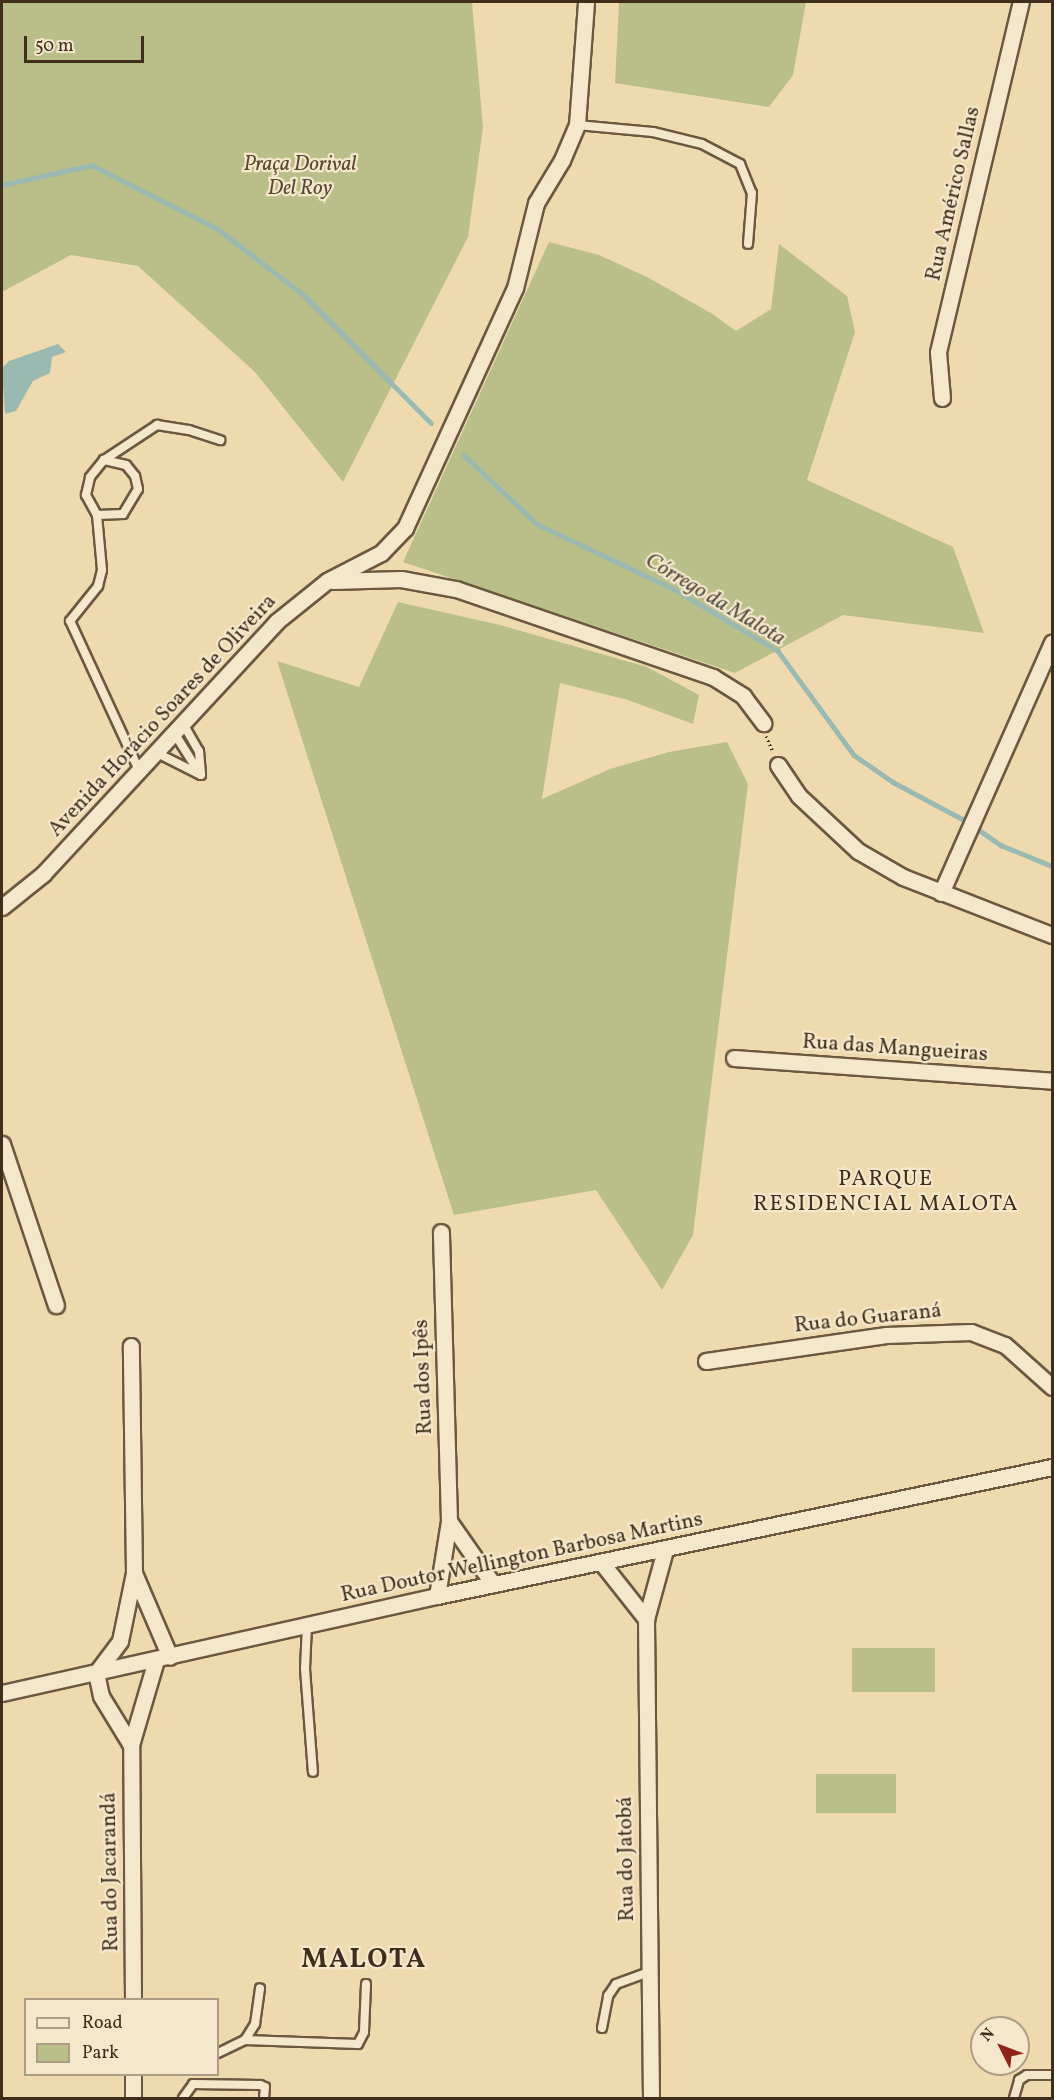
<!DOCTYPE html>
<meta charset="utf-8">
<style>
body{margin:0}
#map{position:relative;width:1054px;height:2100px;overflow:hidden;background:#efdab0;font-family:Vollkorn,serif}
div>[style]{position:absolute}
.green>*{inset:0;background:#babf8a;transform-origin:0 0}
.water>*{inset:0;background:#9abab1}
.stream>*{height:4.5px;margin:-2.25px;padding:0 2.25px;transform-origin:2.25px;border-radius:2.25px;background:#9abab1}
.path>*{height:3px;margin-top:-1.5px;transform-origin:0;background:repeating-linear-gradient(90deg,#402d1c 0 1.5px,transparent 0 4.5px)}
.roads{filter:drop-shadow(2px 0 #6c5841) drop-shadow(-2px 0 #6c5841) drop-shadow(0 2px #6c5841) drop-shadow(0 -2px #6c5841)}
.service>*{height:8px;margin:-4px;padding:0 4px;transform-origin:4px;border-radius:4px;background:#f5e7cc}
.minor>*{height:15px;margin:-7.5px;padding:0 7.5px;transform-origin:7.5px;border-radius:7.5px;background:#f5e7cc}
span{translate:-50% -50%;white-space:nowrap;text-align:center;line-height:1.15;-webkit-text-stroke:4.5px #f5e7cc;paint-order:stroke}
.park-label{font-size:21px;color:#584a32;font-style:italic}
.street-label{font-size:21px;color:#402d1c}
.water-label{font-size:22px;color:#565041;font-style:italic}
.neighbourhood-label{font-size:22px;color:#402d1c;letter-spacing:1.5px}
.district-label{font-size:27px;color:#402d1c;font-weight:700;letter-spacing:1.5px}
.frame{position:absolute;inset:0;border:3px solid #402d1c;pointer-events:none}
.legend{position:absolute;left:24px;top:1998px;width:195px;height:78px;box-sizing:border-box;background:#f5e7cc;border:2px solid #ad9d86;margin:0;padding:8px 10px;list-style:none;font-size:18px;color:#402d1c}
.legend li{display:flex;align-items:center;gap:12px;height:30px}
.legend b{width:30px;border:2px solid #ad9d86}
.north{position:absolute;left:970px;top:2016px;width:60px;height:60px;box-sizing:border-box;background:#f5e7cc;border:2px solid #ad9d86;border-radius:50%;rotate:312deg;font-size:16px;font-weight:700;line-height:24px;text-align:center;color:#402d1c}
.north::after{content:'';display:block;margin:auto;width:21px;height:27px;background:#8f2418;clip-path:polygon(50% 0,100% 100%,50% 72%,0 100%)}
.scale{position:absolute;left:24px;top:36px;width:120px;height:27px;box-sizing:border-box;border:3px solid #402d1c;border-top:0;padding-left:8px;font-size:18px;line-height:21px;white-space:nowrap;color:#402d1c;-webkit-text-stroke:4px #f5e7cc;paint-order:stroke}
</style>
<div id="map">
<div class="green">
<i style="clip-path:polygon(2px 2px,472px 2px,483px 127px,468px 237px,343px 482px,255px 372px,138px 266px,71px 255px,2px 292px)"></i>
<i style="clip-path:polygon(619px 2px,806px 2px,793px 75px,769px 107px,615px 83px)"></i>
<i style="clip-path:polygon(549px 242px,599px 255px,647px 277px,711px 313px,736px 331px,771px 309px,779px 244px,847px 296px,855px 332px,807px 480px,953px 547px,984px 633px,843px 615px,735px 673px,403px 562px)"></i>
<i style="clip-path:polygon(398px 602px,500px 625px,647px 667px,699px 695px,693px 724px,628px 700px,560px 683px,542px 799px,610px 769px,669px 752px,727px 742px,748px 784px,693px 1235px,662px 1290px,596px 1190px,454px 1215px,277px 661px,359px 687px)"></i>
<i style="left:935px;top:1648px;width:44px;height:83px;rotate:90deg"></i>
<i style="left:896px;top:1774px;width:39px;height:80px;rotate:90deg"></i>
</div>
<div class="water">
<i style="clip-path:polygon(58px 344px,66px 352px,52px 357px,50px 373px,33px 381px,16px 411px,5px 414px,2px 368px,9px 361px)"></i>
</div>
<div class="stream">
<i style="left:2px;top:185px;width:92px;rotate:-12.5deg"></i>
<i style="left:92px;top:165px;width:141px;rotate:26.9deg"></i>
<i style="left:218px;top:229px;width:110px;rotate:37.6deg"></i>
<i style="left:305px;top:296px;width:179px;rotate:45.2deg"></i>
<i style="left:464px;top:455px;width:100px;rotate:43.4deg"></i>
<i style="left:537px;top:524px;width:152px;rotate:25.4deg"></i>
<i style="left:674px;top:589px;width:121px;rotate:30.8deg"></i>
<i style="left:778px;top:651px;width:129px;rotate:53.8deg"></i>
<i style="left:854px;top:755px;width:47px;rotate:34.7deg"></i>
<i style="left:893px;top:782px;width:85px;rotate:28.1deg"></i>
<i style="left:975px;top:827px;width:32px;rotate:35deg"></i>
<i style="left:1001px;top:845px;width:55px;rotate:22.4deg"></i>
</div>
<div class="path">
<i style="left:766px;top:736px;width:17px;rotate:66deg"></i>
</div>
<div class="roads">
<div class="service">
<i style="left:577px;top:125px;width:76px;rotate:5.3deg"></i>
<i style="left:653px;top:132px;width:50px;rotate:13.8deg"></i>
<i style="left:702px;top:144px;width:43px;rotate:27.8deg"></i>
<i style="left:740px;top:164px;width:31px;rotate:68deg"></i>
<i style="left:752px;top:193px;width:51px;rotate:94.5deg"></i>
<i style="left:97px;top:515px;width:26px;rotate:-2deg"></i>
<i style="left:123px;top:514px;width:29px;rotate:-59deg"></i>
<i style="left:138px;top:489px;width:13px;rotate:-103deg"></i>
<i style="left:135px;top:476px;width:14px;rotate:-129deg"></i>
<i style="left:126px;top:465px;width:23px;rotate:-167deg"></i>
<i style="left:182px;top:722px;width:34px;rotate:60deg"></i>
<i style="left:199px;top:751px;width:24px;rotate:85deg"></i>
<i style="left:173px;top:731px;width:51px;rotate:57.9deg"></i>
<i style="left:155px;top:752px;width:51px;rotate:26.6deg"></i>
<i style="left:138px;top:768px;width:162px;rotate:-114.8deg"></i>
<i style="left:70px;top:621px;width:45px;rotate:-51.3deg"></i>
<i style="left:98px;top:586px;width:16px;rotate:-76deg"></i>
<i style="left:102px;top:570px;width:55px;rotate:-95.2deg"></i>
<i style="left:97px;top:515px;width:23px;rotate:-119deg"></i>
<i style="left:86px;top:495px;width:18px;rotate:-77deg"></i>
<i style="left:90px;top:477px;width:22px;rotate:-51deg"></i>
<i style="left:104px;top:460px;width:64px;rotate:-33.4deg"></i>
<i style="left:157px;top:425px;width:32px;rotate:9deg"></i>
<i style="left:189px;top:430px;width:33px;rotate:18deg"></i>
<i style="left:307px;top:1625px;width:44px;rotate:92.6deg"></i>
<i style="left:305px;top:1669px;width:103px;rotate:85.6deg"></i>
<i style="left:602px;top:2028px;width:33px;rotate:-79deg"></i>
<i style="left:608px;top:1996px;width:14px;rotate:-56deg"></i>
<i style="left:616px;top:1984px;width:35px;rotate:-20deg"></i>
<i style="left:245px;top:2040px;width:113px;rotate:2deg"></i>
<i style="left:358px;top:2044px;width:13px;rotate:-63deg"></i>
<i style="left:364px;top:2032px;width:48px;rotate:-87.6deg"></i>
<i style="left:218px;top:2053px;width:30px;rotate:-26deg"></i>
<i style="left:245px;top:2040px;width:19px;rotate:-58deg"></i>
<i style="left:255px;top:2024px;width:36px;rotate:-82deg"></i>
<i style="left:183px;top:2098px;width:17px;rotate:-54deg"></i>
<i style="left:193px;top:2084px;width:67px;rotate:0.9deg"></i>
<i style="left:260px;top:2085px;width:5px;rotate:22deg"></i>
<i style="left:265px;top:2087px;width:11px;rotate:95deg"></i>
<i style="left:1014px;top:2098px;width:19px;rotate:-74deg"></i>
<i style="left:1019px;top:2080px;width:9px;rotate:-32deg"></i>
<i style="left:1027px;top:2075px;width:25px"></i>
</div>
<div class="minor">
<i style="left:942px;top:398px;width:46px;rotate:-95deg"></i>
<i style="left:938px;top:352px;width:360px;rotate:-76.7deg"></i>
<i style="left:333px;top:581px;width:68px;rotate:-1.7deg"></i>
<i style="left:401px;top:579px;width:56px;rotate:10.3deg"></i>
<i style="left:456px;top:589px;width:272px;rotate:18.9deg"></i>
<i style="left:713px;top:677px;width:36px;rotate:32deg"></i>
<i style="left:743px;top:696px;width:34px;rotate:53deg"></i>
<i style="left:778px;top:765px;width:37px;rotate:56deg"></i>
<i style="left:799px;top:796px;width:81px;rotate:43deg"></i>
<i style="left:858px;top:851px;width:52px;rotate:30deg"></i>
<i style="left:903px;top:877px;width:160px;rotate:21.3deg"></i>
<i style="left:941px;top:893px;width:274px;rotate:-66.1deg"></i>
<i style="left:2px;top:907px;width:53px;rotate:-38.8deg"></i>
<i style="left:43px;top:874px;width:343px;rotate:-47.2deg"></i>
<i style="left:276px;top:622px;width:65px;rotate:-38.8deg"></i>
<i style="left:327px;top:581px;width:61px;rotate:-27.4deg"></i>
<i style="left:381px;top:553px;width:35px;rotate:-46deg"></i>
<i style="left:405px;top:528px;width:264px;rotate:-65.4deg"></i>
<i style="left:515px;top:288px;width:88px;rotate:-76.1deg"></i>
<i style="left:536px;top:203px;width:50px;rotate:-58.8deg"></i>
<i style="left:562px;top:160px;width:38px;rotate:-67deg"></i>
<i style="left:577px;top:125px;width:123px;rotate:-85.8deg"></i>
<i style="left:734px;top:1058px;width:319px;rotate:4.1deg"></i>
<i style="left:2px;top:1144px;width:170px;rotate:71.5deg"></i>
<i style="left:706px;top:1361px;width:182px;rotate:-8.2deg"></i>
<i style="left:886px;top:1335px;width:85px;rotate:-2deg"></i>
<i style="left:971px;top:1332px;width:36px;rotate:21deg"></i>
<i style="left:1005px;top:1345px;width:63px;rotate:41.8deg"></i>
<i style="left:449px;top:1521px;width:77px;rotate:55.1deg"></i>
<i style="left:601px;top:1562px;width:73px;rotate:51.7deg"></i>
<i style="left:134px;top:1573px;width:91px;rotate:66.8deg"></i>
<i style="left:437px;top:1596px;width:76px;rotate:-80.9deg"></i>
<i style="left:449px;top:1521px;width:289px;rotate:-91.6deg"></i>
<i style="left:2px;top:1693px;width:446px;rotate:-12.6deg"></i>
<i style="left:437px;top:1596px;width:628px;rotate:-11.85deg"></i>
<i style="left:131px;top:1745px;width:57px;rotate:-121.5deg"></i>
<i style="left:101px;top:1696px;width:24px;rotate:-102deg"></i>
<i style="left:96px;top:1673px;width:40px;rotate:-53deg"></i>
<i style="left:120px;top:1641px;width:69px;rotate:-78.4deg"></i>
<i style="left:134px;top:1573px;width:227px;rotate:-90.8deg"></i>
<i style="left:133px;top:2000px;width:255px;rotate:-90.4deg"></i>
<i style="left:131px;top:1745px;width:89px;rotate:-73.6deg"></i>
<i style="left:133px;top:2074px;width:24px;rotate:90deg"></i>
<i style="left:651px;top:2098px;width:479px;rotate:-90.6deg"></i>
<i style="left:646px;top:1619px;width:72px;rotate:-74.6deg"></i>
</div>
</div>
<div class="park-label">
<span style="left:300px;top:177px">Praça Dorival<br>Del Roy</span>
</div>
<div class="street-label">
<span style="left:954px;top:194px;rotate:-77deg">Rua Américo Sallas</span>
<span style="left:163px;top:716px;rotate:-47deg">Avenida Horácio Soares de Oliveira</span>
<span style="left:895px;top:1049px;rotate:4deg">Rua das Mangueiras</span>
<span style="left:868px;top:1319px;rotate:-6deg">Rua do Guaraná</span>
<span style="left:424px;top:1377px;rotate:-92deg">Rua dos Ipês</span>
<span style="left:522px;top:1558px;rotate:-12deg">Rua Doutor Wellington Barbosa Martins</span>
<span style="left:627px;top:1859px;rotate:-91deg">Rua do Jatobá</span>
<span style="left:111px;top:1872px;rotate:-91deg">Rua do Jacarandá</span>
</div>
<div class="water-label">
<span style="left:715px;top:600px;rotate:31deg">Córrego da Malota</span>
</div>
<div class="neighbourhood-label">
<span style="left:886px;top:1192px">PARQUE<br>RESIDENCIAL MALOTA</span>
</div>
<div class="district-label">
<span style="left:364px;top:1961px">MALOTA</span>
</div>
<div class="frame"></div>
<ul class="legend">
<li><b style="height:8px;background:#f5e7cc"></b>Road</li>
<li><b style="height:16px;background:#babf8a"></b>Park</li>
</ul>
<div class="north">N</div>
<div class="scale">50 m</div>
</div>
